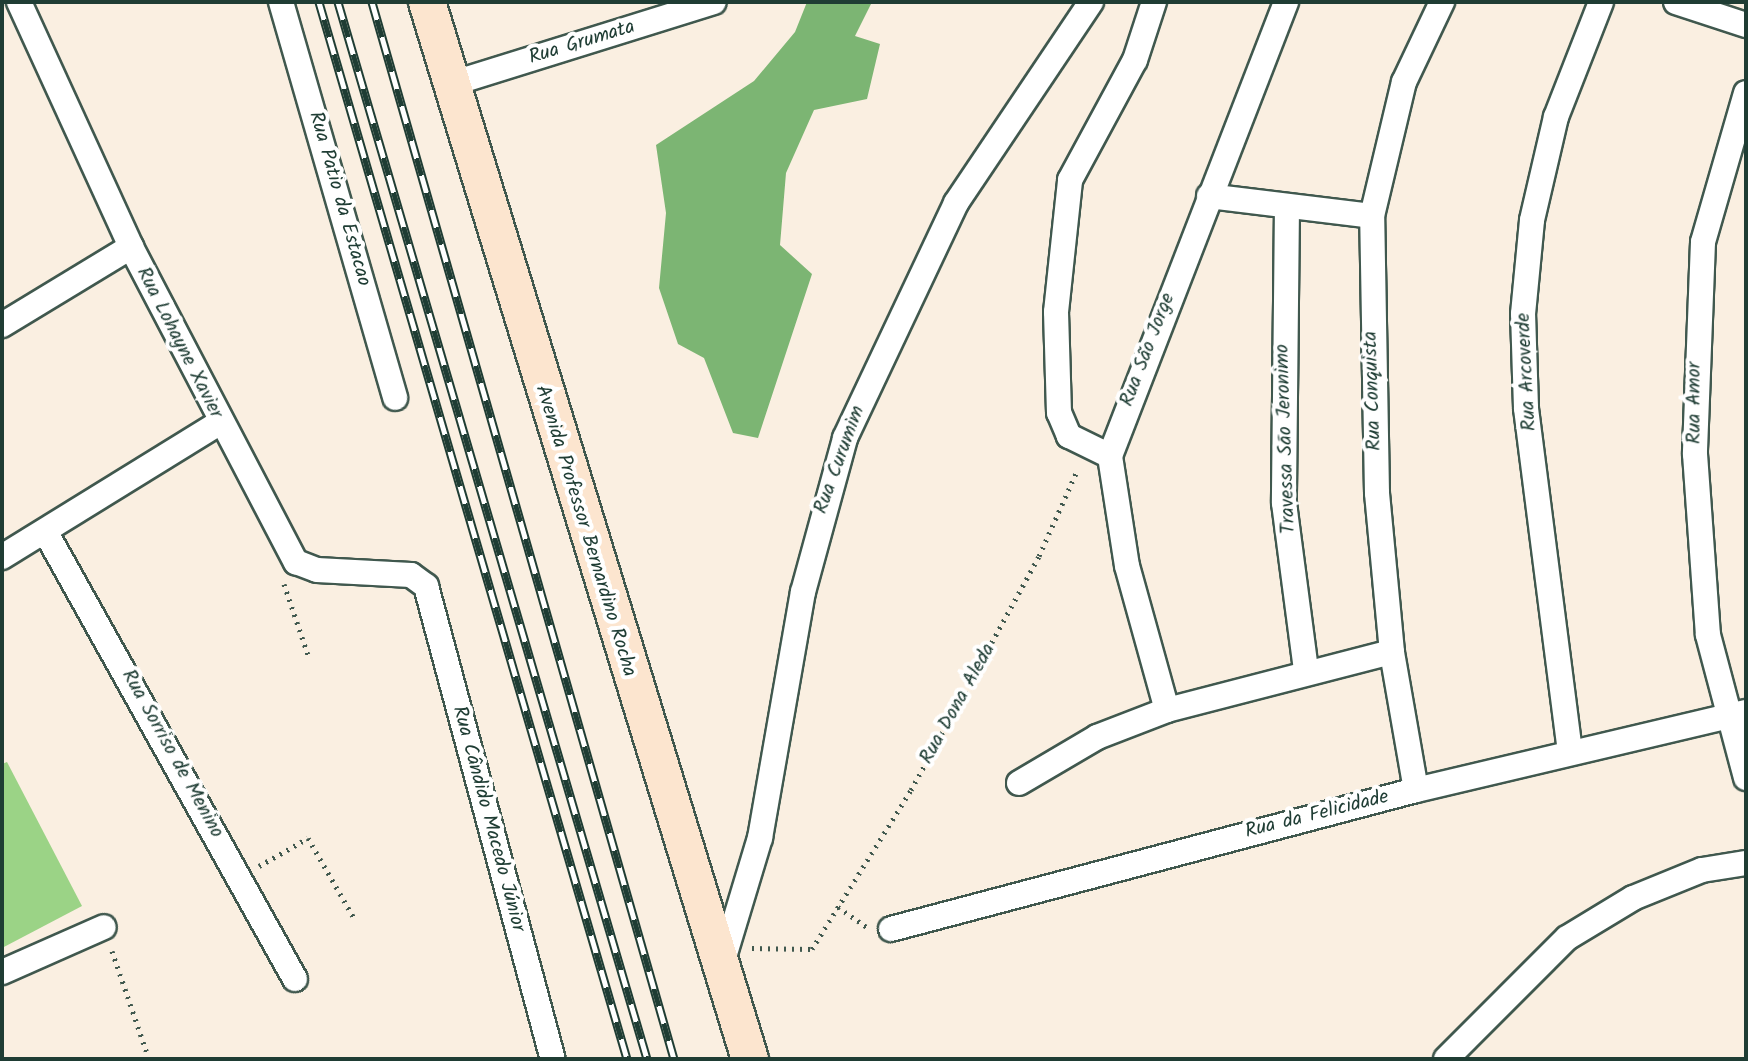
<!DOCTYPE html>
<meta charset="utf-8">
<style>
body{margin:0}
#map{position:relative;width:1748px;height:1061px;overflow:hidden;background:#faefe1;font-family:Kalam,sans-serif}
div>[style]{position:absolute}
.green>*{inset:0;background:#9bd386}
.forest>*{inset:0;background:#7cb573}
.path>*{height:5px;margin-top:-2.5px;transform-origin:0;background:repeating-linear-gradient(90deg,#40584e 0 2px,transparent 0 8px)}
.roads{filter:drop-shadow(2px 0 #40584e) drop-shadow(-2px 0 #40584e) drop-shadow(0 2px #40584e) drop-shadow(0 -2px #40584e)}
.minor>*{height:24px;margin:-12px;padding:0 12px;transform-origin:12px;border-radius:12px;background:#fff}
.secondary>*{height:36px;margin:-18px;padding:0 18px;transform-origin:18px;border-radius:18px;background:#fce5cf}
.rail>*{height:9px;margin-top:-4.5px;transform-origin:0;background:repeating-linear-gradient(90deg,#fff 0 18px,#1f3d34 0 36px);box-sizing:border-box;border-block:2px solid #1f3d34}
span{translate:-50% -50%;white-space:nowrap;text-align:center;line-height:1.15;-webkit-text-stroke:8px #fff;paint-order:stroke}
.street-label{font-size:20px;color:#1f3d34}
.frame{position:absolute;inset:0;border:4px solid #1f3d34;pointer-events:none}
</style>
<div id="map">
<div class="green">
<i style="clip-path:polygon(7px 762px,82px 906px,2px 948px,2px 764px)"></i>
</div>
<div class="forest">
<i style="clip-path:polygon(807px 2px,872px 2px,855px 36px,880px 44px,867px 99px,814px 110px,786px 173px,780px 245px,812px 274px,758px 438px,733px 433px,704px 358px,678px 344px,659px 288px,666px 213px,656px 145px,754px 81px,795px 32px)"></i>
</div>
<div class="path">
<i style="left:284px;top:584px;width:75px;rotate:71.3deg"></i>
<i style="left:259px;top:866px;width:56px;rotate:-29.7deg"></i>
<i style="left:308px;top:838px;width:92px;rotate:60.1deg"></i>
<i style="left:838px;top:907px;width:35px;rotate:35deg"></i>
<i style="left:752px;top:948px;width:60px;rotate:1deg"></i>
<i style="left:812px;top:949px;width:187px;rotate:-58.1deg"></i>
<i style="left:911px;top:790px;width:267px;rotate:-61.3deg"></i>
<i style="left:1039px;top:556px;width:95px;rotate:-65.9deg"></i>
<i style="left:112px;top:951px;width:114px;rotate:71.1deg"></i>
</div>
<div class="roads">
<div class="minor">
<i style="left:19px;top:2px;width:269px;rotate:65.4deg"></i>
<i style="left:131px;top:247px;width:356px;rotate:62.4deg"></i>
<i style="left:296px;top:562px;width:22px;rotate:21deg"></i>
<i style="left:317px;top:570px;width:94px;rotate:3deg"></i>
<i style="left:411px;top:575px;width:19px;rotate:36deg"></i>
<i style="left:426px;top:586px;width:490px;rotate:75deg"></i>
<i style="left:281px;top:2px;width:412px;rotate:73.9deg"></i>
<i style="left:1676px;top:2px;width:74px;rotate:18.2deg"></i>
<i style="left:451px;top:84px;width:275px;rotate:-17.3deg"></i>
<i style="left:1746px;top:93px;width:155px;rotate:106.1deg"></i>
<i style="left:1703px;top:242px;width:212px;rotate:92.2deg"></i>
<i style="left:1695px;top:454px;width:181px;rotate:85.9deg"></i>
<i style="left:1708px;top:635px;width:148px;rotate:75.1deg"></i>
<i style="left:1209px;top:196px;width:164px;rotate:7deg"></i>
<i style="left:1287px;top:206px;width:297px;rotate:90.6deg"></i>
<i style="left:1284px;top:503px;width:169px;rotate:82.5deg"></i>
<i style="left:2px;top:325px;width:151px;rotate:-31.2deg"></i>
<i style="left:1110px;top:456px;width:46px;rotate:-154deg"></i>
<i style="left:1069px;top:436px;width:25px;rotate:-113deg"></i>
<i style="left:1059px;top:413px;width:101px;rotate:-91.7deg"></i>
<i style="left:1056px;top:312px;width:133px;rotate:-83.9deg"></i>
<i style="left:1070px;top:180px;width:136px;rotate:-61.6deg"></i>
<i style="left:1135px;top:60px;width:61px;rotate:-71.9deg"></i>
<i style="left:45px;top:531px;width:513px;rotate:60.84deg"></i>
<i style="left:2px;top:557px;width:255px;rotate:-31.7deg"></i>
<i style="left:1167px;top:710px;width:149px;rotate:-105.5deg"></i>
<i style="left:1127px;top:566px;width:111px;rotate:-98.8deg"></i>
<i style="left:1110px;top:456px;width:487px;rotate:-68.8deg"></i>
<i style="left:1570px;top:752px;width:347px;rotate:-97.3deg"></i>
<i style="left:1526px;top:408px;width:94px;rotate:-91.8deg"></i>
<i style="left:1523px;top:314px;width:94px;rotate:-84.5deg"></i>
<i style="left:1532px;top:220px;width:106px;rotate:-76.9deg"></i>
<i style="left:1556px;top:117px;width:123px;rotate:-68.6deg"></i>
<i style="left:1019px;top:783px;width:91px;rotate:-30.5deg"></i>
<i style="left:1097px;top:737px;width:75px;rotate:-21.1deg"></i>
<i style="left:1167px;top:710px;width:232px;rotate:-14.5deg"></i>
<i style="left:1416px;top:790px;width:140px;rotate:-99.9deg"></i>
<i style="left:1392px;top:652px;width:160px;rotate:-95.4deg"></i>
<i style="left:1377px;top:493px;width:277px;rotate:-91deg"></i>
<i style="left:1372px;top:216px;width:138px;rotate:-76.6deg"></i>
<i style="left:1404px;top:82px;width:89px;rotate:-64.6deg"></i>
<i style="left:891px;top:929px;width:543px;rotate:-14.83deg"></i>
<i style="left:1416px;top:790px;width:339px;rotate:-13.3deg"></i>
<i style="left:721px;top:967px;width:135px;rotate:-73.2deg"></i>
<i style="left:760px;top:838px;width:250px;rotate:-80.1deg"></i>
<i style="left:803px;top:592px;width:160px;rotate:-74.7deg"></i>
<i style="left:845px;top:438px;width:260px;rotate:-64.7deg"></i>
<i style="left:956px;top:203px;width:242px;rotate:-56.1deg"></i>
<i style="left:2px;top:972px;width:111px;rotate:-23.8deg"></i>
<i style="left:1446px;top:1059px;width:171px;rotate:-45deg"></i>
<i style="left:1567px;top:938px;width:77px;rotate:-31.2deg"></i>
<i style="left:1633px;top:898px;width:74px;rotate:-22.1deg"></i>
<i style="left:1702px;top:870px;width:45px;rotate:-9deg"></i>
</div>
<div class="secondary">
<i style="left:427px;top:2px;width:1105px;rotate:73.01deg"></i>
</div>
</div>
<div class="rail">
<i style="left:319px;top:2px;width:1101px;rotate:73.75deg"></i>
<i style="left:338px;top:2px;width:1101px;rotate:73.7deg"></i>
<i style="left:372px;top:2px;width:1099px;rotate:74.05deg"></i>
</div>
<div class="street-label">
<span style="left:582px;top:43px;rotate:-17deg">Rua Grumata</span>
<span style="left:339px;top:199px;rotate:74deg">Rua Patio da Estacao</span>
<span style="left:179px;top:343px;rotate:63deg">Rua Lohayne Xavier</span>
<span style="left:1148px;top:350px;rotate:-69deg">Rua São Jorge</span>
<span style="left:1527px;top:372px;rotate:-93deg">Rua Arcoverde</span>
<span style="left:1373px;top:391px;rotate:-92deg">Rua Conquista</span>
<span style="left:1695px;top:403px;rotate:-90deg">Rua Amor</span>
<span style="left:1286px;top:439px;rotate:-92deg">Travessa Sāo Jeronimo</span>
<span style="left:840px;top:460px;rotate:-70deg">Rua Curumim</span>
<span style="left:585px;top:531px;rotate:73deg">Avenida Professor Bernardino Rocha</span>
<span style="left:958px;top:704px;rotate:-61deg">Rua Dona Aleda</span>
<span style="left:172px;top:754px;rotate:61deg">Rua Sorriso de Menino</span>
<span style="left:1317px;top:815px;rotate:-14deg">Rua da Felicidade</span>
<span style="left:488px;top:819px;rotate:75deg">Rua Cândido Macedo Júnior</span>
</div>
<div class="frame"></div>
</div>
